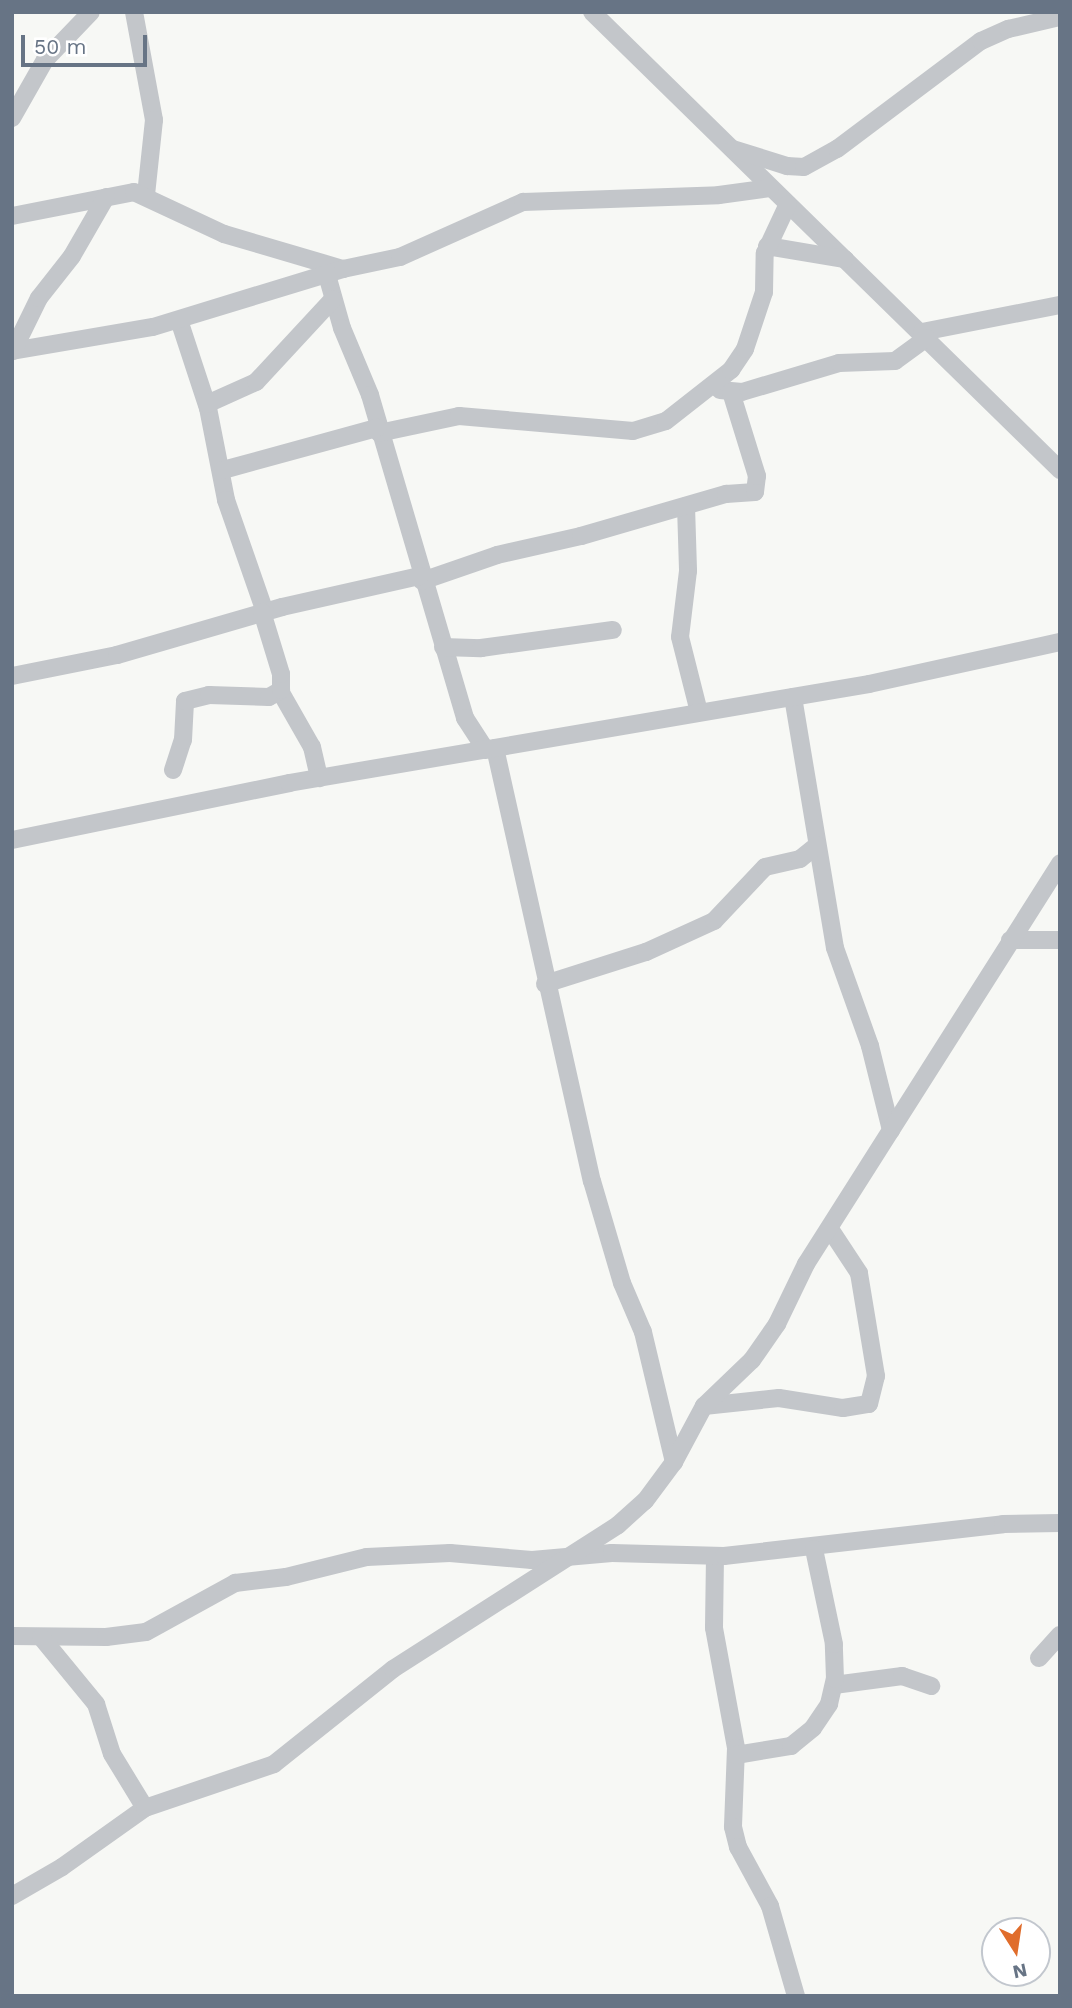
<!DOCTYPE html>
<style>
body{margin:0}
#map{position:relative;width:1072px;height:2008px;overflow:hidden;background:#f7f8f5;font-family:"Work Sans",sans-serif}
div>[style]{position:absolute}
.minor>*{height:18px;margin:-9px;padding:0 9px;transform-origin:9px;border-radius:9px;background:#c3c6ca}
span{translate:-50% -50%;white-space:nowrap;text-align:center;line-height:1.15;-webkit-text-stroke:7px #fff;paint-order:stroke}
.frame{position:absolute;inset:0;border:14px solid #677485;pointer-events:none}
.north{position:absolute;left:981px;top:1917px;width:70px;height:70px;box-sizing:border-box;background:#fff;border:2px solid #c2c7ce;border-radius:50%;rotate:168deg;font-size:19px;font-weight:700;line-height:28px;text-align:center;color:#677485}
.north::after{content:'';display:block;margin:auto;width:24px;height:32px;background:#e06d2c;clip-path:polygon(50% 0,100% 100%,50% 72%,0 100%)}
.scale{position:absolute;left:21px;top:35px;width:126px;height:32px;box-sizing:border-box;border:4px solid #677485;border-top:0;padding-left:9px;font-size:21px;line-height:24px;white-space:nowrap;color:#677485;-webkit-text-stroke:5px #fff;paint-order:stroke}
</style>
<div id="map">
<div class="minor">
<i style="left:134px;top:12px;width:110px;rotate:79.5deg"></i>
<i style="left:154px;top:120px;width:75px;rotate:96.1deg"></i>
<i style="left:592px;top:12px;width:655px;rotate:44.38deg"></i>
<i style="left:12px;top:118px;width:67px;rotate:-60.4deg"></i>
<i style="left:45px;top:60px;width:66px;rotate:-46.2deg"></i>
<i style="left:733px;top:149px;width:57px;rotate:17.5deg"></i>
<i style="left:787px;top:166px;width:17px;rotate:3deg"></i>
<i style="left:804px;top:167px;width:38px;rotate:-29deg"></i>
<i style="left:837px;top:149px;width:180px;rotate:-36.9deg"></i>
<i style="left:981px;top:41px;width:30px;rotate:-24deg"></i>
<i style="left:1008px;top:29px;width:53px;rotate:-13deg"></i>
<i style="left:12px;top:216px;width:124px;rotate:-11.1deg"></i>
<i style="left:134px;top:192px;width:99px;rotate:25deg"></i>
<i style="left:224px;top:234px;width:124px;rotate:16.4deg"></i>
<i style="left:767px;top:246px;width:79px;rotate:9.5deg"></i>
<i style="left:327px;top:275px;width:55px;rotate:74.2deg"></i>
<i style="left:342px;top:328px;width:73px;rotate:67.3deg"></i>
<i style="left:370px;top:395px;width:337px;rotate:73.6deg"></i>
<i style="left:465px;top:718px;width:38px;rotate:57deg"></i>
<i style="left:179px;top:320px;width:93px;rotate:71.8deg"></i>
<i style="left:208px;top:408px;width:94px;rotate:78.9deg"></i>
<i style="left:226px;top:500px;width:119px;rotate:70.8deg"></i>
<i style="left:922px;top:332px;width:141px;rotate:-11.1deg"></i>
<i style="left:12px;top:351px;width:143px;rotate:-9.7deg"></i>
<i style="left:153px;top:327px;width:199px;rotate:-17deg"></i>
<i style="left:343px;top:269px;width:58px;rotate:-11.9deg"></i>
<i style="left:400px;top:257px;width:135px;rotate:-24.1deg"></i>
<i style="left:523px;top:202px;width:196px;rotate:-2deg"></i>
<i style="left:719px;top:195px;width:51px;rotate:-7.8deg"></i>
<i style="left:13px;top:351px;width:59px;rotate:-63.9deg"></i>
<i style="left:39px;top:298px;width:53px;rotate:-51.8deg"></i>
<i style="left:72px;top:256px;width:68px;rotate:-60deg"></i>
<i style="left:720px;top:390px;width:22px;rotate:5deg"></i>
<i style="left:742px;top:392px;width:101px;rotate:-16.6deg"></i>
<i style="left:839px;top:363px;width:56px;rotate:-2deg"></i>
<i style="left:895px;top:361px;width:39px;rotate:-36deg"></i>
<i style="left:207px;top:404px;width:54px;rotate:-24.2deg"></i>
<i style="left:256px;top:382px;width:113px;rotate:-47.1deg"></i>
<i style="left:379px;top:433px;width:82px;rotate:-12deg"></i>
<i style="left:459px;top:416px;width:175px;rotate:4.9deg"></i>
<i style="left:633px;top:431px;width:34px;rotate:-17deg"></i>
<i style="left:666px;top:421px;width:83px;rotate:-38.1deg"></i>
<i style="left:731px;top:370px;width:25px;rotate:-56deg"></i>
<i style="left:745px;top:349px;width:60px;rotate:-71.6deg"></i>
<i style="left:764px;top:292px;width:39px;rotate:-89deg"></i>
<i style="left:765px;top:253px;width:54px;rotate:-64.9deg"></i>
<i style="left:223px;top:470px;width:160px;rotate:-15.3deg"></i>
<i style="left:686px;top:506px;width:65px;rotate:88.2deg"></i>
<i style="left:688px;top:571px;width:66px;rotate:96.9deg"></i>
<i style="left:680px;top:637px;width:77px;rotate:75.8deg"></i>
<i style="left:422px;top:581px;width:79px;rotate:-19.1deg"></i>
<i style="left:497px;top:555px;width:86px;rotate:-12.7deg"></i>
<i style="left:581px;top:536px;width:151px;rotate:-16.2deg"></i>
<i style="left:726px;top:494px;width:29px;rotate:-4deg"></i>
<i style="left:755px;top:492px;width:16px;rotate:-83deg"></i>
<i style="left:757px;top:476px;width:88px;rotate:-107.2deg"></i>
<i style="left:443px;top:647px;width:38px;rotate:2deg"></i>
<i style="left:481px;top:648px;width:133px;rotate:-7.8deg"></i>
<i style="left:12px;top:676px;width:107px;rotate:-11.3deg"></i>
<i style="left:117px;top:655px;width:172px;rotate:-16.2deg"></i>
<i style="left:282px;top:607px;width:141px;rotate:-12.7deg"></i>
<i style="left:280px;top:691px;width:64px;rotate:60.3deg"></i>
<i style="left:312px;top:747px;width:32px;rotate:77deg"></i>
<i style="left:793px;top:697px;width:254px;rotate:80.5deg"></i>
<i style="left:835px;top:948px;width:104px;rotate:70.3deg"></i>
<i style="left:870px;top:1046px;width:87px;rotate:76deg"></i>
<i style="left:495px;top:748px;width:444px;rotate:77.4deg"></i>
<i style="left:592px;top:1181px;width:106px;rotate:73.6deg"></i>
<i style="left:622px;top:1283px;width:53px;rotate:66.8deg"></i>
<i style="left:643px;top:1332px;width:134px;rotate:76.6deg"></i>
<i style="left:173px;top:770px;width:32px;rotate:-72deg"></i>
<i style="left:183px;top:740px;width:39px;rotate:-87deg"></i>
<i style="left:185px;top:701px;width:25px;rotate:-14deg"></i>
<i style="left:209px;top:695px;width:60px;rotate:1.9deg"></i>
<i style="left:269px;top:697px;width:14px;rotate:-30deg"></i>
<i style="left:281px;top:690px;width:16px;rotate:-90deg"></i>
<i style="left:281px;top:674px;width:65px;rotate:-107deg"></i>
<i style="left:12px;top:840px;width:283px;rotate:-11.6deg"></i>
<i style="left:289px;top:783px;width:588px;rotate:-9.69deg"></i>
<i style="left:869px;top:684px;width:196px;rotate:-12.4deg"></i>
<i style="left:1010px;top:940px;width:50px"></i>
<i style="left:545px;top:984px;width:106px;rotate:-17.6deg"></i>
<i style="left:646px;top:952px;width:75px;rotate:-24.5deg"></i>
<i style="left:714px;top:921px;width:74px;rotate:-46.6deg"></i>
<i style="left:765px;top:867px;width:36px;rotate:-13deg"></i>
<i style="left:800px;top:859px;width:22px;rotate:-39deg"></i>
<i style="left:704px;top:1406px;width:75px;rotate:-6.1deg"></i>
<i style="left:779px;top:1398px;width:65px;rotate:8.9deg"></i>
<i style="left:843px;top:1408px;width:26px;rotate:-9deg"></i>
<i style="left:869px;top:1404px;width:29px;rotate:-76deg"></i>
<i style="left:876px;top:1376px;width:104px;rotate:-99.4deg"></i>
<i style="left:859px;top:1273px;width:53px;rotate:-123.4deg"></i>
<i style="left:715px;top:1556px;width:72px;rotate:90.8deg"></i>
<i style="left:714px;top:1628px;width:122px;rotate:79.6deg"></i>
<i style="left:736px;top:1748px;width:79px;rotate:92.2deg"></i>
<i style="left:733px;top:1827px;width:21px;rotate:76deg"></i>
<i style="left:738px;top:1847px;width:67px;rotate:61.5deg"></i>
<i style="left:770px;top:1906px;width:94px;rotate:73.9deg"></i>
<i style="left:12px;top:1636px;width:94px;rotate:0.6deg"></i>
<i style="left:106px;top:1637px;width:40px;rotate:-7.1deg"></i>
<i style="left:146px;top:1632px;width:102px;rotate:-28.8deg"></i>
<i style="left:235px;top:1583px;width:51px;rotate:-6.7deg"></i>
<i style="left:286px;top:1577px;width:83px;rotate:-13.9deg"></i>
<i style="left:367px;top:1557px;width:83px;rotate:-2.8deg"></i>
<i style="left:450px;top:1553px;width:82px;rotate:4.9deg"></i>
<i style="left:532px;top:1560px;width:80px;rotate:-5deg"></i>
<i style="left:612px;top:1553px;width:112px;rotate:1.5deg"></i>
<i style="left:724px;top:1556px;width:281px;rotate:-6.5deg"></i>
<i style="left:1003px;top:1524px;width:57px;rotate:-1deg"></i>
<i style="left:41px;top:1637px;width:87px;rotate:50.6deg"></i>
<i style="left:96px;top:1704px;width:52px;rotate:72.3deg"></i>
<i style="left:112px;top:1754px;width:63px;rotate:58.6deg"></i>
<i style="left:1039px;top:1658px;width:31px;rotate:-48deg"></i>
<i style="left:834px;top:1685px;width:69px;rotate:-7.5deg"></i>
<i style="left:902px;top:1676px;width:31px;rotate:19deg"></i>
<i style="left:736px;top:1755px;width:56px;rotate:-9.3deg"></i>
<i style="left:791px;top:1746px;width:28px;rotate:-39deg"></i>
<i style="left:813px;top:1728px;width:29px;rotate:-56deg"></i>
<i style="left:829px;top:1704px;width:26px;rotate:-77deg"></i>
<i style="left:835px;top:1679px;width:35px;rotate:-92deg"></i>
<i style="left:834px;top:1644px;width:97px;rotate:-101.9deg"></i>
<i style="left:12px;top:1896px;width:58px;rotate:-30.1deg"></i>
<i style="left:62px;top:1867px;width:102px;rotate:-35.4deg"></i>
<i style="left:145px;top:1808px;width:136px;rotate:-18.8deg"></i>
<i style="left:274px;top:1764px;width:152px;rotate:-38.6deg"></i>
<i style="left:393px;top:1669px;width:267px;rotate:-32.6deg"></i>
<i style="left:618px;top:1525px;width:36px;rotate:-42deg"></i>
<i style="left:645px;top:1501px;width:49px;rotate:-53.4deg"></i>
<i style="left:674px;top:1462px;width:64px;rotate:-61.8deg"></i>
<i style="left:704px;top:1406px;width:66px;rotate:-43.8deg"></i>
<i style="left:752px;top:1360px;width:44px;rotate:-55.2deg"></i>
<i style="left:777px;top:1324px;width:67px;rotate:-64.2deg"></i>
<i style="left:806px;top:1264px;width:475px;rotate:-57.6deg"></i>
</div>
<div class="frame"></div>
<div class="north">N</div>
<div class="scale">50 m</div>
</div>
